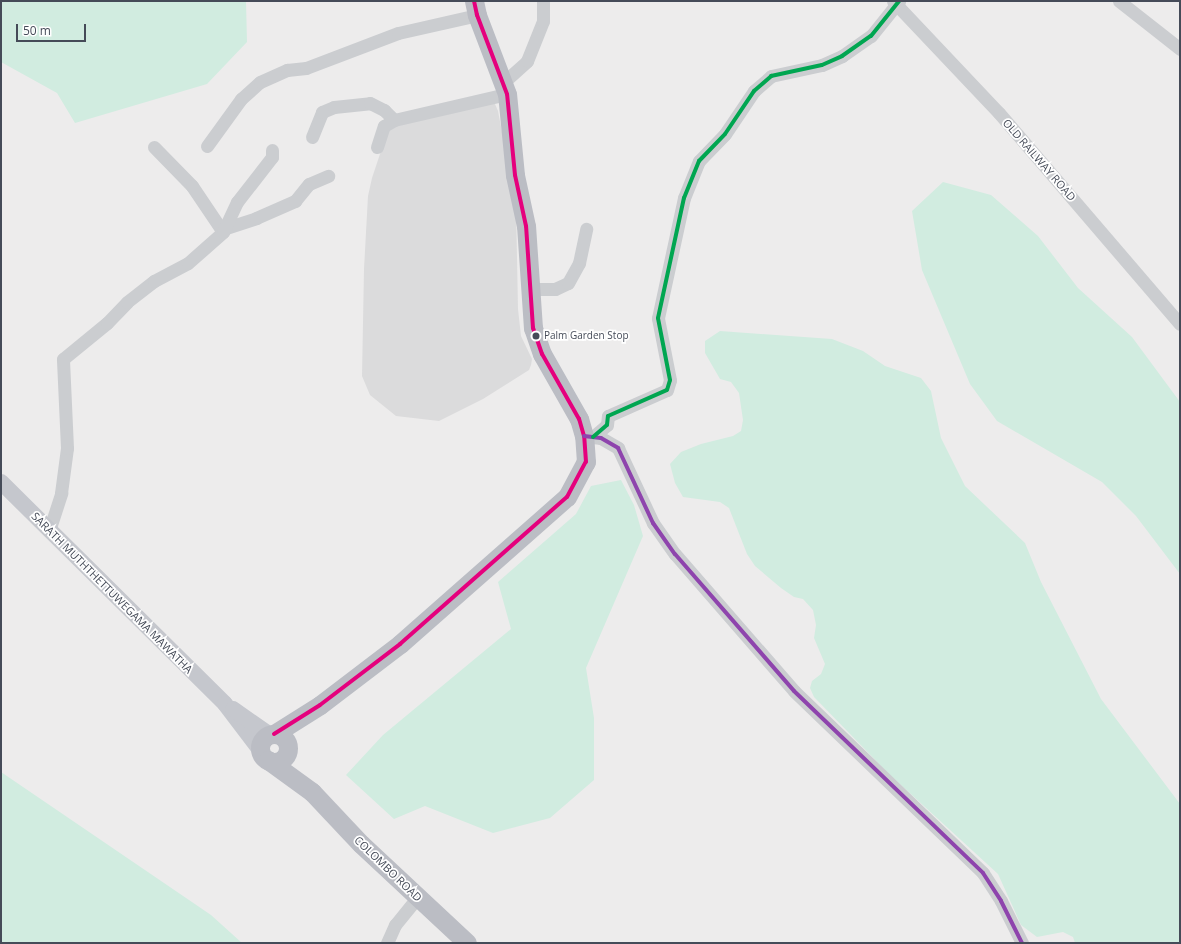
<!DOCTYPE html>
<style>
body{margin:0}
#map{position:relative;width:1181px;height:944px;overflow:hidden;background:#edecec;font-family:"Open Sans",sans-serif}
div>[style]{position:absolute}
.education>*{inset:0;background:#dbdbdc}
.green>*{inset:0;background:#d1ece0}
.minor>*{height:13px;margin:-6.5px;padding:0 6.5px;transform-origin:6.5px;border-radius:6.5px;background:#cbcdd0}
.major>*{height:16px;margin:-8px;padding:0 8px;transform-origin:8px;border-radius:8px;background:#c5c7cd}
.highway>*{height:19px;margin:-9.5px;padding:0 9.5px;transform-origin:9.5px;border-radius:9.5px;background:#bbbdc4}
.highway>.ring{margin:-9.5px;padding:0;box-sizing:content-box;background:none;border:19px solid #bbbdc4;border-radius:50%}
.bus-1>*{height:4px;margin:-2px;padding:0 2px;transform-origin:2px;border-radius:2px;background:#e5007d}
.bus-2>*{height:4px;margin:-2px;padding:0 2px;transform-origin:2px;border-radius:2px;background:#8e44ad}
.bus-3>*{height:4px;margin:-2px;padding:0 2px;transform-origin:2px;border-radius:2px;background:#00a651}
.dots>*{width:11px;height:11px;translate:-50% -50%;box-sizing:border-box;border:2px solid #fff;border-radius:50%}
span{translate:-50% -50%;white-space:nowrap;text-align:center;line-height:1.15;-webkit-text-stroke:3.5px #fff;paint-order:stroke}
.bus-label{font-size:10px;color:#454b58}
.left{translate:0 -50%;text-align:left}
.street-label{font-size:11px;color:#454b58}
.frame{position:absolute;inset:0;border:2px solid #454b58;pointer-events:none}
.scale{position:absolute;left:16px;top:24px;width:70px;height:18px;box-sizing:border-box;border:2px solid #454b58;border-top:0;padding-left:5px;font-size:12px;line-height:14px;white-space:nowrap;color:#454b58;-webkit-text-stroke:3px #fff;paint-order:stroke}
</style>
<div id="map">
<div class="education">
<i style="clip-path:polygon(491px 101px,495px 104px,498px 111px,516px 205px,518px 309px,521px 336px,532px 359px,531px 365px,529px 370px,483px 399px,439px 421px,396px 416px,370px 395px,362px 376px,364px 269px,368px 196px,372px 178px,388px 130px,395px 126px)"></i>
</div>
<div class="green">
<i style="clip-path:polygon(1px 1px,246px 1px,247px 42px,207px 84px,75px 123px,57px 93px,1px 62px)"></i>
<i style="clip-path:polygon(943px 182px,991px 195px,1038px 236px,1078px 288px,1132px 337px,1180px 402px,1180px 574px,1136px 516px,1102px 482px,997px 421px,970px 384px,922px 270px,912px 211px)"></i>
<i style="clip-path:polygon(720px 331px,832px 339px,863px 351px,885px 366px,921px 378px,931px 391px,941px 438px,965px 486px,1025px 543px,1041px 582px,1101px 699px,1180px 804px,1180px 943px,1075px 943px,1073px 937px,1063px 932px,1037px 937px,1021px 925px,998px 874px,889px 774px,814px 697px,810px 688px,812px 681px,821px 674px,825px 664px,814px 638px,816px 625px,813px 610px,803px 599px,794px 597px,781px 588px,755px 566px,747px 554px,729px 508px,720px 502px,683px 497px,675px 483px,670px 464px,681px 452px,701px 444px,733px 436px,741px 431px,743px 420px,739px 393px,731px 382px,720px 379px,705px 353px,705px 341px)"></i>
<i style="clip-path:polygon(621px 480px,634px 505px,643px 536px,586px 668px,594px 718px,594px 780px,550px 818px,493px 833px,425px 806px,394px 819px,346px 775px,383px 735px,511px 629px,498px 582px,576px 514px,591px 486px)"></i>
<i style="clip-path:polygon(1px 772px,211px 915px,242px 943px,1px 943px)"></i>
</div>
<div class="minor">
<i style="left:893px;top:1px;width:154px;rotate:46.6deg"></i>
<i style="left:999px;top:113px;width:278px;rotate:49.4deg"></i>
<i style="left:1119px;top:1px;width:78px;rotate:38.2deg"></i>
<i style="left:504px;top:82px;width:31px;rotate:-42deg"></i>
<i style="left:527px;top:61px;width:43px;rotate:-68.2deg"></i>
<i style="left:543px;top:21px;width:20px;rotate:-90deg"></i>
<i style="left:312px;top:137px;width:27px;rotate:-68deg"></i>
<i style="left:322px;top:112px;width:13px;rotate:-23deg"></i>
<i style="left:334px;top:107px;width:36px;rotate:-6deg"></i>
<i style="left:370px;top:103px;width:16px;rotate:27deg"></i>
<i style="left:384px;top:110px;width:14px;rotate:45deg"></i>
<i style="left:394px;top:120px;width:116px;rotate:-13deg"></i>
<i style="left:207px;top:146px;width:58px;rotate:-54.1deg"></i>
<i style="left:241px;top:99px;width:25px;rotate:-42deg"></i>
<i style="left:260px;top:82px;width:30px;rotate:-24deg"></i>
<i style="left:287px;top:70px;width:19px;rotate:-6deg"></i>
<i style="left:306px;top:68px;width:98px;rotate:-20.8deg"></i>
<i style="left:398px;top:33px;width:81px;rotate:-12.8deg"></i>
<i style="left:154px;top:147px;width:54px;rotate:45.7deg"></i>
<i style="left:192px;top:186px;width:55px;rotate:56deg"></i>
<i style="left:377px;top:147px;width:22px;rotate:-72deg"></i>
<i style="left:384px;top:126px;width:12px;rotate:-31deg"></i>
<i style="left:226px;top:228px;width:32px;rotate:-18deg"></i>
<i style="left:256px;top:218px;width:43px;rotate:-23.6deg"></i>
<i style="left:295px;top:201px;width:22px;rotate:-51deg"></i>
<i style="left:309px;top:184px;width:21px;rotate:-23deg"></i>
<i style="left:530px;top:289px;width:25px"></i>
<i style="left:555px;top:289px;width:14px;rotate:-25deg"></i>
<i style="left:568px;top:283px;width:23px;rotate:-61deg"></i>
<i style="left:579px;top:263px;width:35px;rotate:-78deg"></i>
<i style="left:584px;top:436px;width:17px;rotate:7deg"></i>
<i style="left:601px;top:438px;width:20px;rotate:30deg"></i>
<i style="left:618px;top:448px;width:83px;rotate:65deg"></i>
<i style="left:653px;top:523px;width:38px;rotate:55deg"></i>
<i style="left:675px;top:554px;width:181px;rotate:49deg"></i>
<i style="left:794px;top:691px;width:262px;rotate:43.9deg"></i>
<i style="left:983px;top:873px;width:33px;rotate:57deg"></i>
<i style="left:1001px;top:901px;width:47px;rotate:63.4deg"></i>
<i style="left:593px;top:437px;width:18px;rotate:-41deg"></i>
<i style="left:607px;top:425px;width:9px;rotate:-84deg"></i>
<i style="left:608px;top:416px;width:64px;rotate:-23.8deg"></i>
<i style="left:667px;top:390px;width:10px;rotate:-73deg"></i>
<i style="left:670px;top:380px;width:63px;rotate:-101deg"></i>
<i style="left:658px;top:318px;width:123px;rotate:-77.8deg"></i>
<i style="left:684px;top:198px;width:40px;rotate:-68deg"></i>
<i style="left:699px;top:161px;width:37px;rotate:-46deg"></i>
<i style="left:725px;top:134px;width:52px;rotate:-56deg"></i>
<i style="left:754px;top:91px;width:23px;rotate:-41deg"></i>
<i style="left:771px;top:76px;width:52px;rotate:-12.2deg"></i>
<i style="left:822px;top:65px;width:22px;rotate:-24deg"></i>
<i style="left:842px;top:56px;width:35px;rotate:-35deg"></i>
<i style="left:871px;top:36px;width:45px;rotate:-51.3deg"></i>
<i style="left:49px;top:531px;width:40px;rotate:-72deg"></i>
<i style="left:61px;top:493px;width:45px;rotate:-82.4deg"></i>
<i style="left:67px;top:448px;width:89px;rotate:-92.6deg"></i>
<i style="left:63px;top:359px;width:57px;rotate:-39.3deg"></i>
<i style="left:107px;top:323px;width:29px;rotate:-46deg"></i>
<i style="left:127px;top:302px;width:34px;rotate:-38deg"></i>
<i style="left:154px;top:281px;width:38px;rotate:-28deg"></i>
<i style="left:188px;top:263px;width:47px;rotate:-41.5deg"></i>
<i style="left:223px;top:232px;width:33px;rotate:-65deg"></i>
<i style="left:237px;top:202px;width:57px;rotate:-52.1deg"></i>
<i style="left:272px;top:157px;width:7px;rotate:-90deg"></i>
<i style="left:387px;top:943px;width:20px;rotate:-66deg"></i>
<i style="left:395px;top:925px;width:35px;rotate:-51deg"></i>
</div>
<div class="major">
<i style="left:1px;top:482px;width:315px;rotate:44.7deg"></i>
<i style="left:225px;top:704px;width:58px;rotate:52.7deg"></i>
<i style="left:233px;top:709px;width:45px;rotate:35.1deg"></i>
</div>
<div class="highway">
<i style="left:274px;top:734px;width:54px;rotate:-32.2deg"></i>
<i style="left:320px;top:705px;width:101px;rotate:-37.3deg"></i>
<i style="left:400px;top:644px;width:222px;rotate:-41.4deg"></i>
<i style="left:567px;top:497px;width:40px;rotate:-62deg"></i>
<i style="left:586px;top:462px;width:26px;rotate:-94deg"></i>
<i style="left:584px;top:436px;width:18px;rotate:-106deg"></i>
<i style="left:579px;top:419px;width:75px;rotate:-119.6deg"></i>
<i style="left:542px;top:354px;width:28px;rotate:-109deg"></i>
<i style="left:533px;top:328px;width:102px;rotate:-93.9deg"></i>
<i style="left:526px;top:226px;width:52px;rotate:-102.2deg"></i>
<i style="left:515px;top:175px;width:81px;rotate:-95.6deg"></i>
<i style="left:507px;top:94px;width:85px;rotate:-110.8deg"></i>
<i style="left:477px;top:15px;width:14px;rotate:-102deg"></i>
<i class="ring" style="left:260px;top:734px;width:9px;height:9px"></i>
<i style="left:268px;top:760px;width:54px;rotate:36deg"></i>
<i style="left:312px;top:792px;width:71px;rotate:46.7deg"></i>
<i style="left:361px;top:844px;width:145px;rotate:43deg"></i>
</div>
<div class="bus-1">
<i style="left:274px;top:734px;width:54px;rotate:-32.2deg"></i>
<i style="left:320px;top:705px;width:101px;rotate:-37.3deg"></i>
<i style="left:400px;top:644px;width:222px;rotate:-41.4deg"></i>
<i style="left:567px;top:497px;width:40px;rotate:-62deg"></i>
<i style="left:586px;top:462px;width:26px;rotate:-94deg"></i>
<i style="left:584px;top:436px;width:18px;rotate:-106deg"></i>
<i style="left:579px;top:419px;width:75px;rotate:-119.6deg"></i>
<i style="left:542px;top:354px;width:28px;rotate:-109deg"></i>
<i style="left:533px;top:328px;width:102px;rotate:-93.9deg"></i>
<i style="left:526px;top:226px;width:52px;rotate:-102.2deg"></i>
<i style="left:515px;top:175px;width:81px;rotate:-95.6deg"></i>
<i style="left:507px;top:94px;width:85px;rotate:-110.8deg"></i>
<i style="left:477px;top:15px;width:14px;rotate:-102deg"></i>
</div>
<div class="bus-2">
<i style="left:584px;top:436px;width:17px;rotate:7deg"></i>
<i style="left:601px;top:438px;width:20px;rotate:30deg"></i>
<i style="left:618px;top:448px;width:83px;rotate:65deg"></i>
<i style="left:653px;top:523px;width:38px;rotate:55deg"></i>
<i style="left:675px;top:554px;width:181px;rotate:49deg"></i>
<i style="left:794px;top:691px;width:262px;rotate:43.9deg"></i>
<i style="left:983px;top:873px;width:33px;rotate:57deg"></i>
<i style="left:1001px;top:901px;width:47px;rotate:63.4deg"></i>
</div>
<div class="bus-3">
<i style="left:593px;top:437px;width:18px;rotate:-41deg"></i>
<i style="left:607px;top:425px;width:9px;rotate:-84deg"></i>
<i style="left:608px;top:416px;width:64px;rotate:-23.8deg"></i>
<i style="left:667px;top:390px;width:10px;rotate:-73deg"></i>
<i style="left:670px;top:380px;width:63px;rotate:-101deg"></i>
<i style="left:658px;top:318px;width:123px;rotate:-77.8deg"></i>
<i style="left:684px;top:198px;width:40px;rotate:-68deg"></i>
<i style="left:699px;top:161px;width:37px;rotate:-46deg"></i>
<i style="left:725px;top:134px;width:52px;rotate:-56deg"></i>
<i style="left:754px;top:91px;width:23px;rotate:-41deg"></i>
<i style="left:771px;top:76px;width:52px;rotate:-12.2deg"></i>
<i style="left:822px;top:65px;width:22px;rotate:-24deg"></i>
<i style="left:842px;top:56px;width:35px;rotate:-35deg"></i>
<i style="left:871px;top:36px;width:45px;rotate:-51.3deg"></i>
</div>
<div class="dots">
<i style="left:536px;top:336px;background:#454b58"></i>
</div>
<div class="bus-label">
<span class="left" style="left:544px;top:336px">Palm Garden Stop</span>
</div>
<div class="street-label">
<span style="left:1039px;top:160px;rotate:49deg">OLD RAILWAY ROAD</span>
<span style="left:112px;top:593px;rotate:45deg">SARATH MUTHTHETTUWEGAMA MAWATHA</span>
<span style="left:388px;top:869px;rotate:44deg">COLOMBO ROAD</span>
</div>
<div class="frame"></div>
<div class="scale">50 m</div>
</div>
